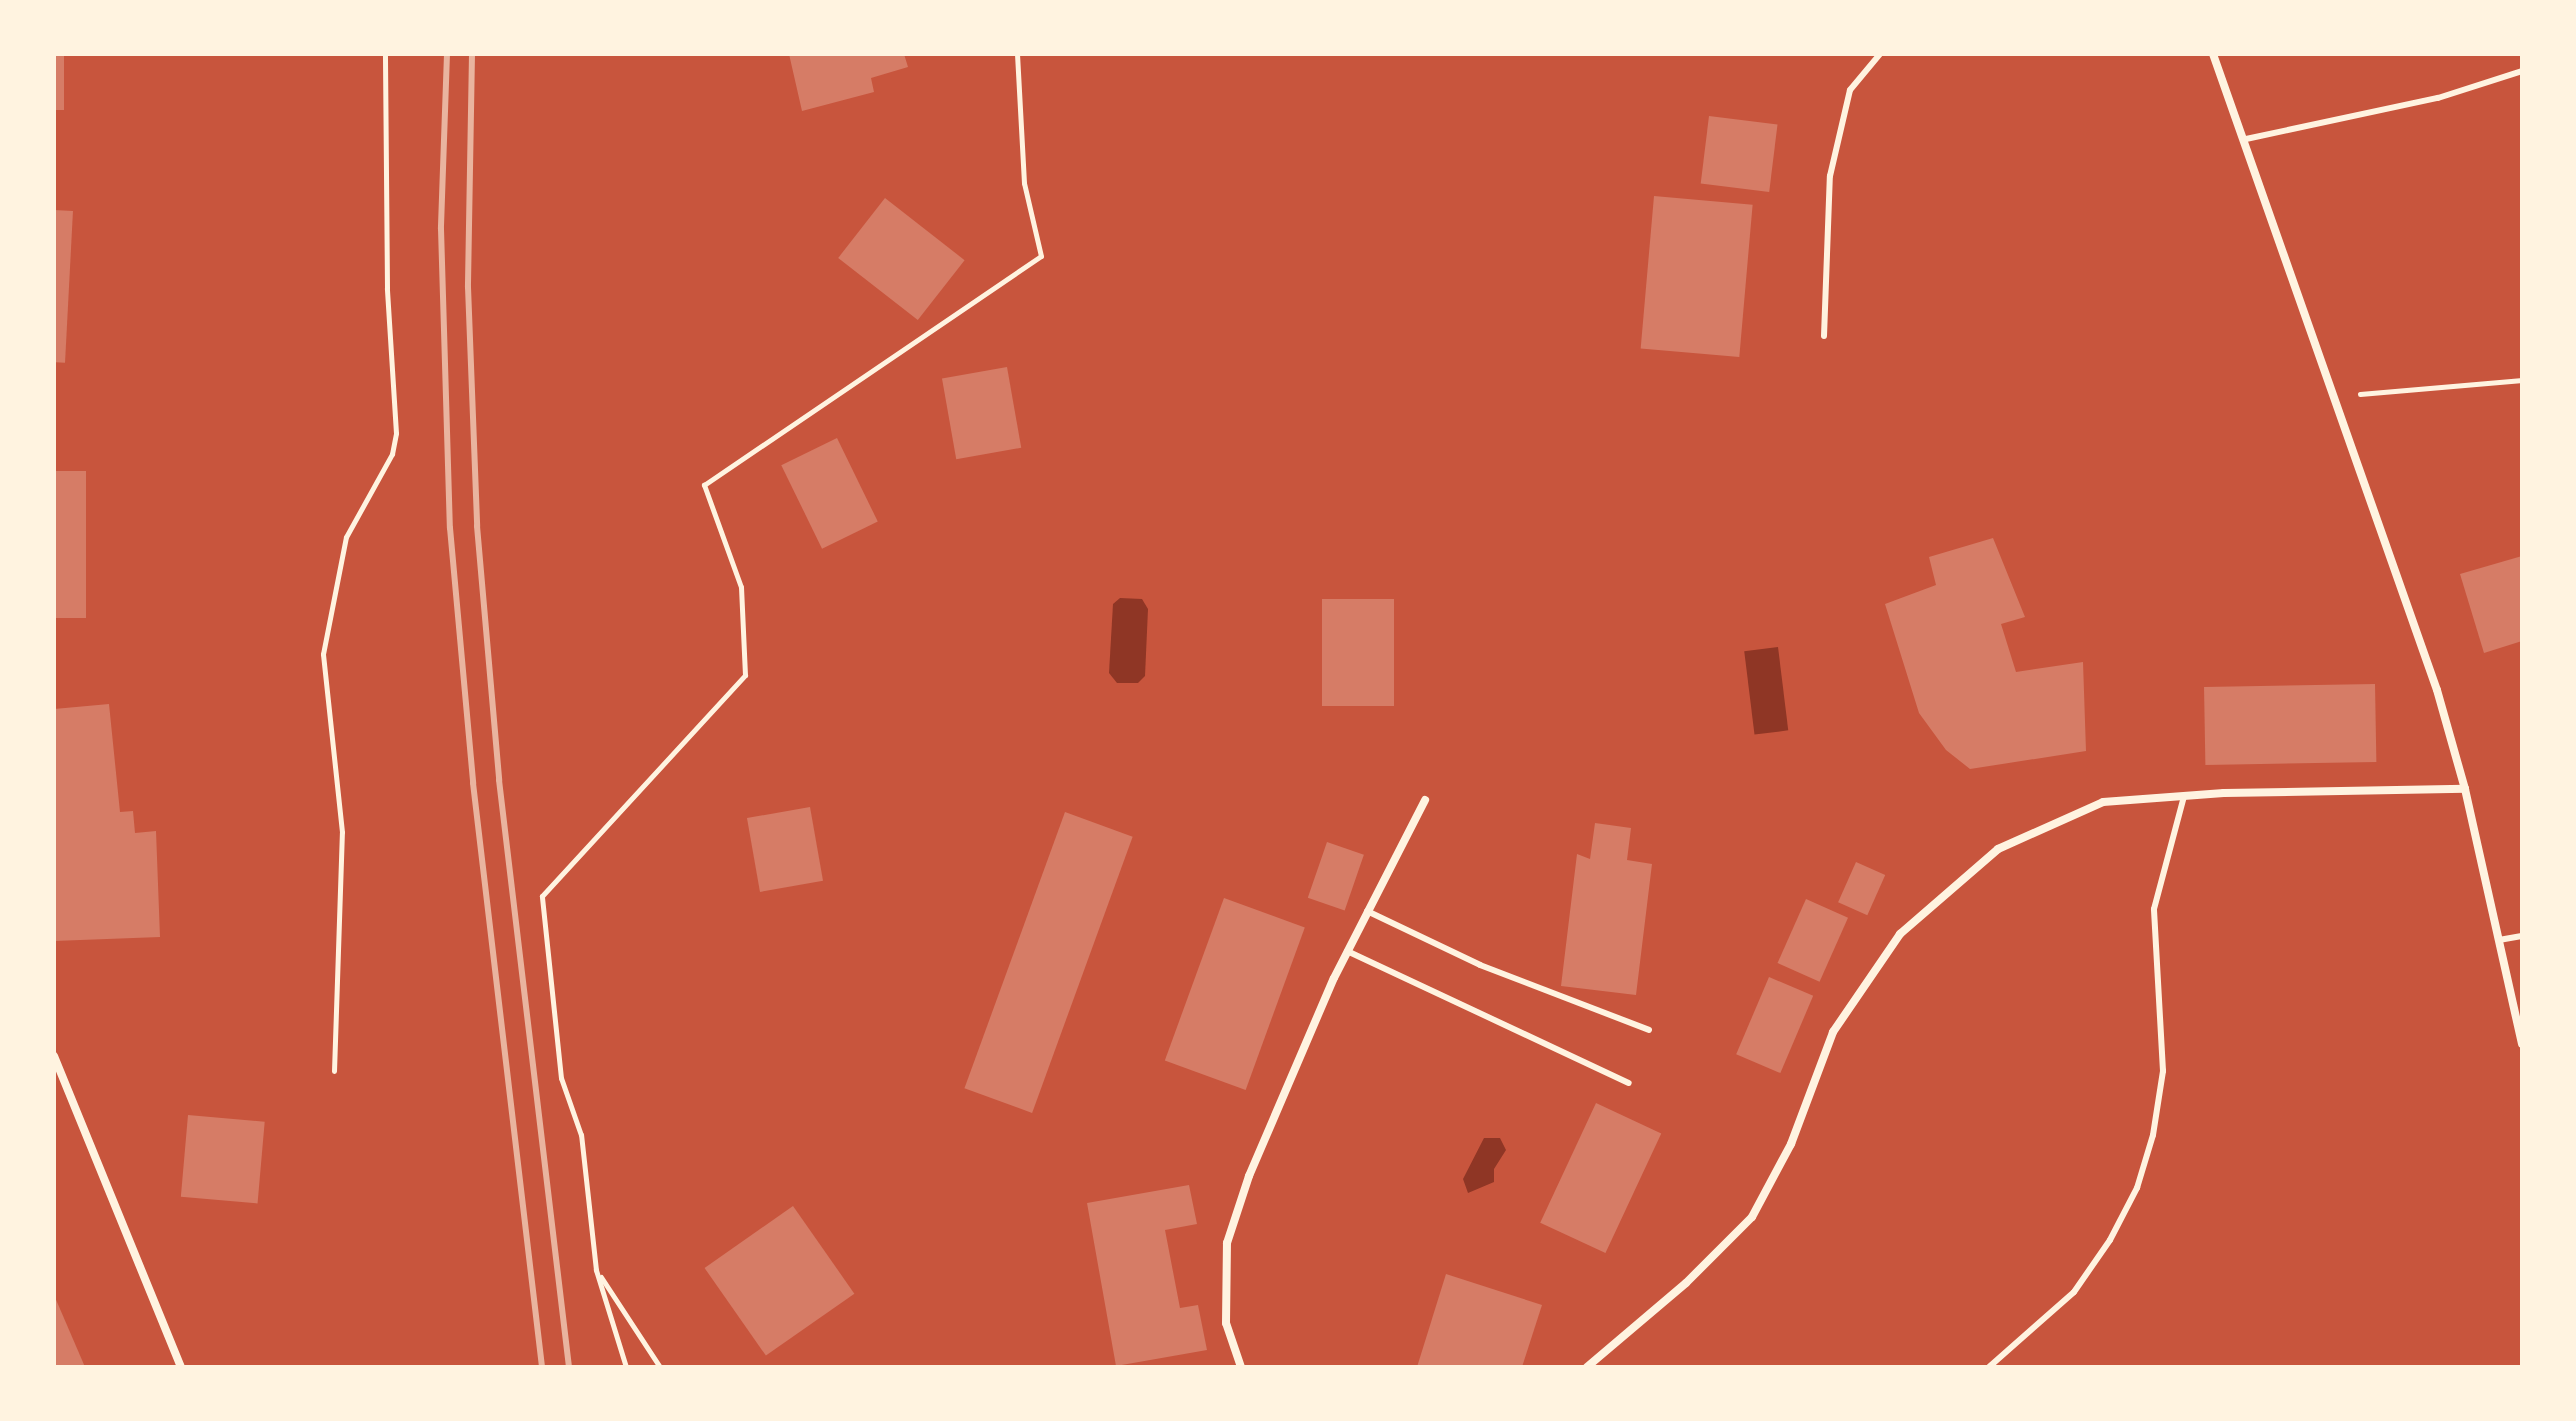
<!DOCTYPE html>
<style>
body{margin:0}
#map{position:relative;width:2576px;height:1421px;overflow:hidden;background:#c8553d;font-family:Helvetica,sans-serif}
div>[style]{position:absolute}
.water>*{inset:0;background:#8f3625;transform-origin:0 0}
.building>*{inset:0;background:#d67c66;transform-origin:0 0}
.path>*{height:5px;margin:-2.5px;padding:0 2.5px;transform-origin:2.5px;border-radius:2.5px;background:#fff3e0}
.service>*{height:6px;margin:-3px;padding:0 3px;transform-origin:3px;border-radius:3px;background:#fff3e0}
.minor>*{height:8px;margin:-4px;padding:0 4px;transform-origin:4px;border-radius:4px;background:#fff3e0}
.rail>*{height:6px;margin:-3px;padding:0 3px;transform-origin:3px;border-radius:3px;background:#e9b49f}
span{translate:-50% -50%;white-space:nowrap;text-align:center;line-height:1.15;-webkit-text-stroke:7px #fff3e0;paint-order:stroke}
.frame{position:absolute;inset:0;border:56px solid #fff3e0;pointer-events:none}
</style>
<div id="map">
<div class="water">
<i style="clip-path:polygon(1120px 598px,1142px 599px,1148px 609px,1145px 676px,1138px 683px,1117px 683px,1109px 673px,1113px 604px)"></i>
<i style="left:1778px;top:647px;width:84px;height:34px;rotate:83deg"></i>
<i style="clip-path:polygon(1484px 1138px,1500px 1138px,1506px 1150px,1494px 1169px,1494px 1182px,1468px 1193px,1463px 1179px)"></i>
</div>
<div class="building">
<i style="left:54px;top:54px;width:10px;height:56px"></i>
<i style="clip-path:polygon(789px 54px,904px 54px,908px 67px,871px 78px,874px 92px,802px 111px)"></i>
<i style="left:1709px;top:116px;width:69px;height:68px;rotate:7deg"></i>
<i style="left:1654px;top:196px;width:99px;height:153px;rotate:5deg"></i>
<i style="left:885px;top:198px;width:101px;height:76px;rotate:38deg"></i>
<i style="left:54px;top:210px;width:19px;height:152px;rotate:3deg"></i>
<i style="left:1007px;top:367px;width:82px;height:66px;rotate:80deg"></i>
<i style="left:837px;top:438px;width:93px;height:62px;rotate:64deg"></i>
<i style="left:54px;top:471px;width:32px;height:147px"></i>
<i style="clip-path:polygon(1993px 538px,2025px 617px,2001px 624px,2016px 672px,2083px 662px,2086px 751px,1970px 769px,1946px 750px,1919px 713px,1885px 604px,1936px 585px,1929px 557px)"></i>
<i style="clip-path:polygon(2522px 556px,2522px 641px,2484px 653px,2460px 574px)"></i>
<i style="left:1322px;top:599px;width:72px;height:107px"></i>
<i style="left:2375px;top:684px;width:78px;height:171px;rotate:89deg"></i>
<i style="clip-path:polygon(109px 704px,120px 812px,133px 811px,135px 833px,156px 831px,160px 937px,54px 941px,54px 709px)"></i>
<i style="left:810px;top:807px;width:75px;height:64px;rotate:80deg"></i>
<i style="left:1065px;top:812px;width:72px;height:294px;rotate:20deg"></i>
<i style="clip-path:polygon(1595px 823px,1631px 828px,1627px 860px,1652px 864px,1636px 995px,1561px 986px,1577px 854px,1590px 859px)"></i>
<i style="left:1327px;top:842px;width:39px;height:59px;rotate:19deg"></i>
<i style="left:1856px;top:862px;width:32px;height:44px;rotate:24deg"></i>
<i style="left:1224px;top:898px;width:86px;height:173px;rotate:20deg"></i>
<i style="left:1806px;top:899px;width:46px;height:70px;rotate:24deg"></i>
<i style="left:1769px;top:977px;width:48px;height:84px;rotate:23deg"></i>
<i style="left:1596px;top:1103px;width:72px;height:132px;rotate:25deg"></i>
<i style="left:188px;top:1115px;width:77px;height:82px;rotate:5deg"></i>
<i style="clip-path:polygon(1189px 1185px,1197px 1224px,1165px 1230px,1180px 1308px,1198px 1305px,1207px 1350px,1116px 1366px,1087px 1203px)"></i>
<i style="left:793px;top:1206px;width:107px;height:108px;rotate:55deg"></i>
<i style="clip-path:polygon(1446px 1274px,1542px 1305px,1522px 1367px,1417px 1367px)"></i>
<i style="clip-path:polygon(54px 1295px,85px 1367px,54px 1367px)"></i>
</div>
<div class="path">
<i style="left:2360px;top:394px;width:163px;rotate:-4.9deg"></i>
<i style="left:334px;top:1071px;width:239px;rotate:-88.1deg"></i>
<i style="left:342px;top:832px;width:179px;rotate:-96.1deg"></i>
<i style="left:323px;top:654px;width:119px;rotate:-78.9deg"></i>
<i style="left:346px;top:537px;width:95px;rotate:-61deg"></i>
<i style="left:392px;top:454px;width:21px;rotate:-79deg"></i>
<i style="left:396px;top:433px;width:145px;rotate:-93.6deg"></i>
<i style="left:387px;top:288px;width:234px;rotate:-90.5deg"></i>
<i style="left:601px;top:1277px;width:108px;rotate:56.8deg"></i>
<i style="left:626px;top:1367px;width:102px;rotate:-107.2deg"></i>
<i style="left:596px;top:1270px;width:136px;rotate:-96.3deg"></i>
<i style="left:581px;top:1135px;width:60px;rotate:-109.3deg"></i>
<i style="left:561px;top:1078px;width:183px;rotate:-96deg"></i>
<i style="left:542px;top:896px;width:300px;rotate:-47.4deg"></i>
<i style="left:745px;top:675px;width:88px;rotate:-92.6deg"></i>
<i style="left:741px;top:587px;width:109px;rotate:-109.9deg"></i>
<i style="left:704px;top:485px;width:407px;rotate:-34.2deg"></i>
<i style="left:1041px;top:256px;width:75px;rotate:-103.1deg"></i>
<i style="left:1024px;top:183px;width:129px;rotate:-93.1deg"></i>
</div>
<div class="service">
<i style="left:2246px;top:139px;width:196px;rotate:-12.1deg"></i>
<i style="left:2438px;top:98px;width:88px;rotate:-17.8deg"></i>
<i style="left:1824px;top:336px;width:160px;rotate:-87.9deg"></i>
<i style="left:1830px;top:176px;width:88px;rotate:-76.9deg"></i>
<i style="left:1850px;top:90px;width:47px;rotate:-50.2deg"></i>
<i style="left:1367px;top:911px;width:125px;rotate:25.5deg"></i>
<i style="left:1480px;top:965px;width:181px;rotate:21deg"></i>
<i style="left:2499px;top:940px;width:23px;rotate:-10deg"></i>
<i style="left:1347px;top:951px;width:311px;rotate:25.1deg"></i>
<i style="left:1989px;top:1367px;width:113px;rotate:-41.4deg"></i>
<i style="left:2074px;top:1292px;width:63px;rotate:-55.3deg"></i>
<i style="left:2110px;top:1240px;width:59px;rotate:-62.6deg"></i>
<i style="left:2137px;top:1188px;width:55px;rotate:-73.2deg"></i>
<i style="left:2153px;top:1135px;width:65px;rotate:-81.1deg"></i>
<i style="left:2163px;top:1071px;width:162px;rotate:-93.2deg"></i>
<i style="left:2154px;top:909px;width:117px;rotate:-75.1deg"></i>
</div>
<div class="minor">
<i style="left:2213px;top:54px;width:674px;rotate:70.6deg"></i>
<i style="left:2437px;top:690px;width:103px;rotate:74.2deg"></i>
<i style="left:2465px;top:789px;width:261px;rotate:77.4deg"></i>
<i style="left:54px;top:1056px;width:336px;rotate:67.8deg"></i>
<i style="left:1241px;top:1367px;width:46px;rotate:-108.8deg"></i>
<i style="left:1226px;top:1323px;width:80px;rotate:-89.3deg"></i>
<i style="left:1227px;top:1243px;width:71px;rotate:-71.8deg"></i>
<i style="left:1249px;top:1176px;width:215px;rotate:-66.8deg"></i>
<i style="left:1334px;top:978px;width:200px;rotate:-62.9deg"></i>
<i style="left:1587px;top:1367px;width:130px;rotate:-40.3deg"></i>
<i style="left:1686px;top:1283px;width:93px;rotate:-45deg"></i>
<i style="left:1752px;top:1217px;width:83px;rotate:-61.9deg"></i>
<i style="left:1791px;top:1144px;width:120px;rotate:-69.4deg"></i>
<i style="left:1833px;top:1032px;width:119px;rotate:-55.6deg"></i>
<i style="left:1900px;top:934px;width:130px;rotate:-40.9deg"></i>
<i style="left:1998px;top:849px;width:115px;rotate:-24.1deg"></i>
<i style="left:2103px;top:802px;width:121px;rotate:-4.3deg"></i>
<i style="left:2224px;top:793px;width:241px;rotate:-1deg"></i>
</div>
<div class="rail">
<i style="left:447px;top:54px;width:175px;rotate:92deg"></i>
<i style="left:441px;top:229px;width:299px;rotate:88.3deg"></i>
<i style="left:450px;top:528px;width:256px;rotate:84.8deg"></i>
<i style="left:473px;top:783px;width:588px;rotate:83.26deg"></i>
<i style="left:472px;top:54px;width:233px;rotate:91deg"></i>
<i style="left:468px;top:287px;width:239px;rotate:87.8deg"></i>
<i style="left:477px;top:526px;width:255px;rotate:85deg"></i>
<i style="left:499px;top:780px;width:591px;rotate:83.2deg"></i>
</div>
<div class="frame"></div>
</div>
